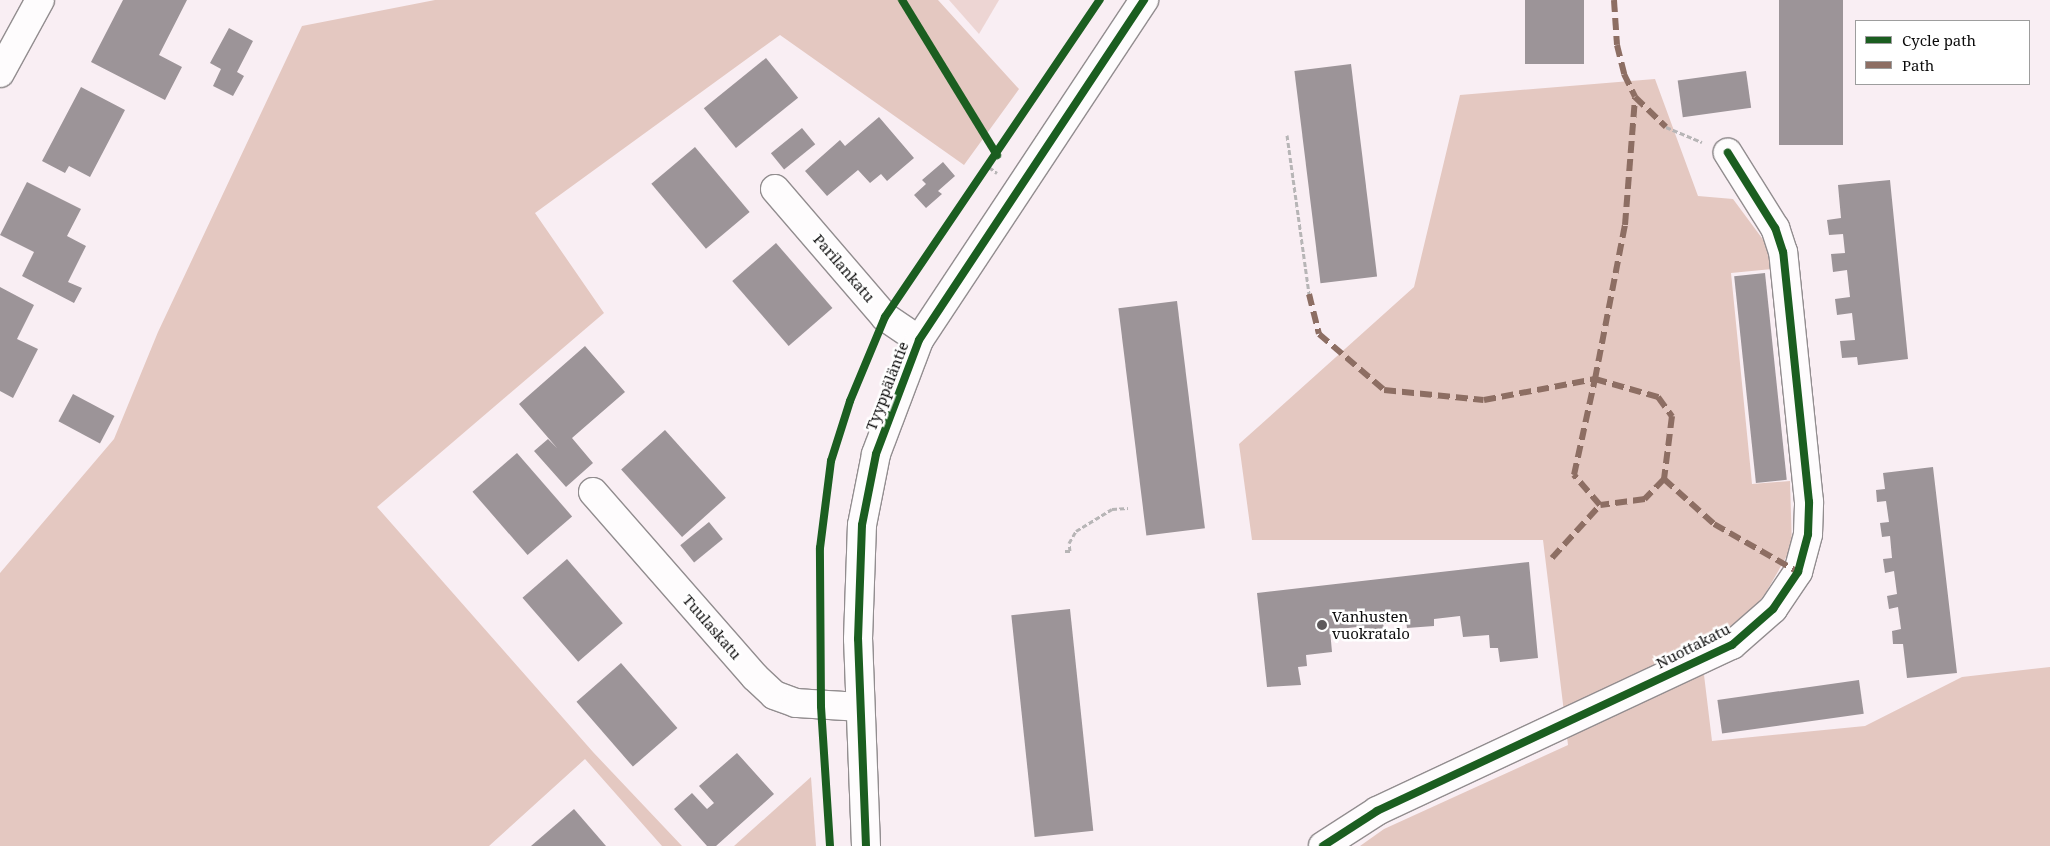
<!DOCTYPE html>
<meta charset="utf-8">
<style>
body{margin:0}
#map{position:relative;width:2050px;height:846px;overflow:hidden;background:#f9eef3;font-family:"Noto Serif",serif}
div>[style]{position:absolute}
.green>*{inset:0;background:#edd5d3}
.forest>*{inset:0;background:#e4c8c1}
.building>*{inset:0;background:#9c9498;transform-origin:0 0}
.path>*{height:3px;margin-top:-1.5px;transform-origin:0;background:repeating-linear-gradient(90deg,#b7b5b6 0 5px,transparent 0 7.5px)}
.roads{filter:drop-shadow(1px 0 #928d8f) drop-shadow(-1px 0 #928d8f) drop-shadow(0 1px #928d8f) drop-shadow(0 -1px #928d8f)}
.minor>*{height:28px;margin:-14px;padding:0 14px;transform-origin:14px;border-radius:14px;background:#fefcfd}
.quiet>*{height:6px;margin-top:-3px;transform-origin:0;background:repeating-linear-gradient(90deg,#8d6e63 0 12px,transparent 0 18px)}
.cycleway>*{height:8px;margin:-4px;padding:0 4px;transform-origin:4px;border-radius:4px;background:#1b5e20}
.dots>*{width:14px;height:14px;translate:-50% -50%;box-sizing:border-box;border:2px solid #fff;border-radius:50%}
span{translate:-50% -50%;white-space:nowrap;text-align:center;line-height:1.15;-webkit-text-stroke:5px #fff;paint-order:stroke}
.street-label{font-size:15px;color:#0b0b0b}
.poi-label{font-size:15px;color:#0b0b0b}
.left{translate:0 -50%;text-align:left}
.legend{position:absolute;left:1855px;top:20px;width:175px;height:65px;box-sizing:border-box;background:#fff;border:1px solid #9d9d9d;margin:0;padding:6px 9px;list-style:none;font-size:15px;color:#0b0b0b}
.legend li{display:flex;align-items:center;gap:10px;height:25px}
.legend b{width:25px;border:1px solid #9d9d9d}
</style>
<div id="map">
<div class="green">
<i style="clip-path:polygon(949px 0,999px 0,979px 34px)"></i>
</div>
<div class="forest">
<i style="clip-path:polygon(435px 0,938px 0,1019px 89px,964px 165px,780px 35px,535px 213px,604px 313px,377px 507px,593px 752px,682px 846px,662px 846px,585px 759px,489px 846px,0 846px,0 573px,114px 439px,158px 332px,302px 26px)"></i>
<i style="clip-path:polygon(1655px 79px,1698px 196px,1733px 199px,1770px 249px,1772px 269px,1731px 273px,1752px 484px,1790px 481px,1792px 547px,1765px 594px,1734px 632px,1701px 650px,1712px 741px,1865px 726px,1962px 677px,2050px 667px,2050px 846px,1360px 846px,1384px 829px,1568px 745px,1543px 540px,1252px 540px,1239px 444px,1414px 287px,1460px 95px)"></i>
<i style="clip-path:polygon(811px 777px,816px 846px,734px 846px)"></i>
</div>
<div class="building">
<i style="clip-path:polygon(123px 0,187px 0,159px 55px,182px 67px,165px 100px,91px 62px)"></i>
<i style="left:1525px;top:0;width:59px;height:64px"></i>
<i style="left:1779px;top:0;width:64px;height:145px"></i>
<i style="clip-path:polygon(229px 28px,253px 41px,237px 72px,244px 76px,233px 96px,213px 86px,221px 69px,210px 63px)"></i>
<i style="left:766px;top:58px;width:51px;height:80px;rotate:51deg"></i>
<i style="left:1351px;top:64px;width:214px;height:57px;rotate:83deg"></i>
<i style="left:1746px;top:71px;width:37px;height:69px;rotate:82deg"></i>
<i style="clip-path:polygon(81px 87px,125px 110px,90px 177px,69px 166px,65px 173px,42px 161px)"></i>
<i style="clip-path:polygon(879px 117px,914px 158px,887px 181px,881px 174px,870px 183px,858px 170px,827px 196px,805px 171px,840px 140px,845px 146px)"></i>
<i style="left:802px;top:128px;width:21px;height:40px;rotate:51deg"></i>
<i style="left:695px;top:147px;width:85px;height:57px;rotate:50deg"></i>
<i style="clip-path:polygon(943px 162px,955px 176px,938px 191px,942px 194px,926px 208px,914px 195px,926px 184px,922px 180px)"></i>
<i style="clip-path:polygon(1890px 180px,1908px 359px,1858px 365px,1857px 357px,1842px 358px,1840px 341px,1855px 340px,1852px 313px,1837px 315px,1835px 299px,1850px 297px,1847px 270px,1833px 272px,1831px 254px,1845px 253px,1843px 234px,1829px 235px,1827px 220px,1841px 218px,1838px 185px)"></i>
<i style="clip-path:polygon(27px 182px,81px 209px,67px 236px,86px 246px,68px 282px,82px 288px,74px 303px,22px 276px,34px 252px,0 235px)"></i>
<i style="left:776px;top:243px;width:86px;height:58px;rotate:49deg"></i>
<i style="left:1765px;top:273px;width:208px;height:31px;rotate:84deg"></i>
<i style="clip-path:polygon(0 287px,34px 305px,17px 339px,38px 349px,13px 398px,0 391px)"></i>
<i style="left:1177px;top:301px;width:229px;height:59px;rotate:83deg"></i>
<i style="clip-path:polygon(585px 346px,625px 392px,572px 438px,593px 463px,566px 487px,534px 451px,548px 439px,557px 448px,519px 404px)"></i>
<i style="left:73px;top:394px;width:47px;height:31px;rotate:28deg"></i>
<i style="left:665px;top:430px;width:91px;height:59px;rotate:48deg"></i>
<i style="left:517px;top:453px;width:84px;height:59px;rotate:49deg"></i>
<i style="clip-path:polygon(1933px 467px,1957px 673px,1907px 678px,1903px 644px,1893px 644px,1892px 631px,1901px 629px,1898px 607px,1889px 609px,1887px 596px,1897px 594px,1894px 571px,1885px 573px,1883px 559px,1892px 558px,1890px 536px,1882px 537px,1880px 523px,1889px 522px,1886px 501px,1877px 502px,1876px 490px,1885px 489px,1883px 473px)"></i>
<i style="left:709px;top:522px;width:22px;height:37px;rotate:51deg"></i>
<i style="left:567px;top:559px;width:85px;height:59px;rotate:49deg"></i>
<i style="clip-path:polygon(1529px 562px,1538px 658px,1500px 662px,1498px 648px,1490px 648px,1489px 635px,1463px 637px,1460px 616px,1434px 619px,1434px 626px,1407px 628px,1406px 621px,1383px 624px,1385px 631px,1358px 635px,1357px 627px,1330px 630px,1332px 652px,1306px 655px,1307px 666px,1298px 667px,1301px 685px,1267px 687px,1257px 593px)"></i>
<i style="left:1070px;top:609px;width:223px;height:59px;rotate:84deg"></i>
<i style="left:621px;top:663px;width:86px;height:59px;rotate:49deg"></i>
<i style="left:1859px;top:680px;width:34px;height:143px;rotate:82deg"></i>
<i style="clip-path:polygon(737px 753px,774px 794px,716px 846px,707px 846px,674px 809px,692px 793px,707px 809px,714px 803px,699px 786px)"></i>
<i style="clip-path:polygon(574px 809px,606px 846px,531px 846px)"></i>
</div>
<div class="path">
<i style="left:1666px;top:127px;width:39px;rotate:23deg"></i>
<i style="left:1287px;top:135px;width:161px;rotate:82.1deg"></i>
<i style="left:989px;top:167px;width:10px;rotate:37deg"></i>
<i style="left:1065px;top:551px;width:5px"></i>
<i style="left:1070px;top:551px;width:8px;rotate:-97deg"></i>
<i style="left:1069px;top:543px;width:14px;rotate:-60deg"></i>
<i style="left:1076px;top:531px;width:42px;rotate:-31.4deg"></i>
<i style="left:1112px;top:509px;width:16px;rotate:-4deg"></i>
</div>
<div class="roads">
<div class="minor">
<i style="left:0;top:73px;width:83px;rotate:-61.3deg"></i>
<i style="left:775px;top:189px;width:169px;rotate:49.3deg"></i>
<i style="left:885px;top:317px;width:41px;rotate:34.1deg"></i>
<i style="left:593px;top:492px;width:246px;rotate:48.8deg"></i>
<i style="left:755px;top:677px;width:26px;rotate:43deg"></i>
<i style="left:774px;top:695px;width:23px;rotate:20deg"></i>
<i style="left:796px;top:703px;width:63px;rotate:3.6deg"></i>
<i style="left:866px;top:846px;width:207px;rotate:-92.2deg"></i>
<i style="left:858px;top:639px;width:114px;rotate:-88deg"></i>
<i style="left:862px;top:525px;width:72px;rotate:-78.8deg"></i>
<i style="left:876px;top:454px;width:122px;rotate:-69.3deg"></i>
<i style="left:919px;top:340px;width:408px;rotate:-56.5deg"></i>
<i style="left:1323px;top:846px;width:64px;rotate:-32.9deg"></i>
<i style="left:1377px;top:811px;width:392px;rotate:-25.1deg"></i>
<i style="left:1732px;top:645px;width:55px;rotate:-41.3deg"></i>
<i style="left:1773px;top:609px;width:45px;rotate:-56deg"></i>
<i style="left:1798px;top:572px;width:39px;rotate:-75deg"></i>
<i style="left:1808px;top:534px;width:32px;rotate:-88deg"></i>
<i style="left:1809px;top:502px;width:251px;rotate:-95.9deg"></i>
<i style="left:1783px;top:252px;width:25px;rotate:-108deg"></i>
<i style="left:1775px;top:228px;width:89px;rotate:-122.1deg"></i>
</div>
</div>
<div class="quiet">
<i style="left:1614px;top:0;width:45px;rotate:86.2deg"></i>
<i style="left:1617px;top:45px;width:30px;rotate:76deg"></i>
<i style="left:1624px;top:74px;width:25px;rotate:64deg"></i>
<i style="left:1635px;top:97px;width:43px;rotate:44.1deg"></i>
<i style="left:1309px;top:294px;width:41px;rotate:76deg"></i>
<i style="left:1319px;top:334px;width:86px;rotate:40.7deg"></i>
<i style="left:1384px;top:390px;width:100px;rotate:5.7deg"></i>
<i style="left:1484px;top:400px;width:113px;rotate:-10.7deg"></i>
<i style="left:1595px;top:379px;width:66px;rotate:15.9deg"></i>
<i style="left:1658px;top:397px;width:24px;rotate:54deg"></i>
<i style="left:1672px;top:416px;width:64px;rotate:97.2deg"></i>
<i style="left:1664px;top:479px;width:28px;rotate:134deg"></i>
<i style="left:1645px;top:499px;width:45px;rotate:172.4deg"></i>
<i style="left:1600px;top:505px;width:40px;rotate:-131deg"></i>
<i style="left:1574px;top:475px;width:98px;rotate:-77.7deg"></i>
<i style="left:1595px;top:379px;width:157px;rotate:-79deg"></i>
<i style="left:1625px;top:225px;width:128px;rotate:-85.5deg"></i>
<i style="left:1664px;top:479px;width:67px;rotate:42deg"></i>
<i style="left:1714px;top:524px;width:97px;rotate:29.7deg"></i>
<i style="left:1552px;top:558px;width:72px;rotate:-47.8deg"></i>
</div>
<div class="cycleway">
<i style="left:902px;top:0;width:182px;rotate:58.5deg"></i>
<i style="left:830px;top:846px;width:140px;rotate:-93.7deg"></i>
<i style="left:821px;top:706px;width:158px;rotate:-90.4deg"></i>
<i style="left:820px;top:548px;width:88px;rotate:-82.8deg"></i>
<i style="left:831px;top:461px;width:63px;rotate:-72.4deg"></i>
<i style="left:850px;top:401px;width:91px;rotate:-67.4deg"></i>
<i style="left:885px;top:317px;width:383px;rotate:-55.9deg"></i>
<i style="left:866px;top:846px;width:207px;rotate:-92.2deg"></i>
<i style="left:858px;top:639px;width:114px;rotate:-88deg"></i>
<i style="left:862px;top:525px;width:72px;rotate:-78.8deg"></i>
<i style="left:876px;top:454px;width:122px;rotate:-69.3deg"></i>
<i style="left:919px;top:340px;width:408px;rotate:-56.5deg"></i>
<i style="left:1323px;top:846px;width:64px;rotate:-32.9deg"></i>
<i style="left:1377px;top:811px;width:392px;rotate:-25.1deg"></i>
<i style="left:1732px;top:645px;width:55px;rotate:-41.3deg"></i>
<i style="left:1773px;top:609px;width:45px;rotate:-56deg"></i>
<i style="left:1798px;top:572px;width:39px;rotate:-75deg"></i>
<i style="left:1808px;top:534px;width:32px;rotate:-88deg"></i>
<i style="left:1809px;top:502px;width:251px;rotate:-95.9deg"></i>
<i style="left:1783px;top:252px;width:25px;rotate:-108deg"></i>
<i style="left:1775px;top:228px;width:89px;rotate:-122.1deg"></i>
</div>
<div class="dots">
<i style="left:1322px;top:625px;background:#5e5a5c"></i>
</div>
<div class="street-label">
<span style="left:844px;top:268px;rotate:49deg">Parilankatu</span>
<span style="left:887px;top:386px;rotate:-69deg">Tyyppäläntie</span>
<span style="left:712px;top:627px;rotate:49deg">Tuulaskatu</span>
<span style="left:1693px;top:646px;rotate:-27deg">Nuottakatu</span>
</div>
<div class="poi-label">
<span class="left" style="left:1332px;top:625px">Vanhusten<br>vuokratalo</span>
</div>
<ul class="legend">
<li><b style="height:6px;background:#1b5e20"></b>Cycle path</li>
<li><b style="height:6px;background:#8d6e63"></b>Path</li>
</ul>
</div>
